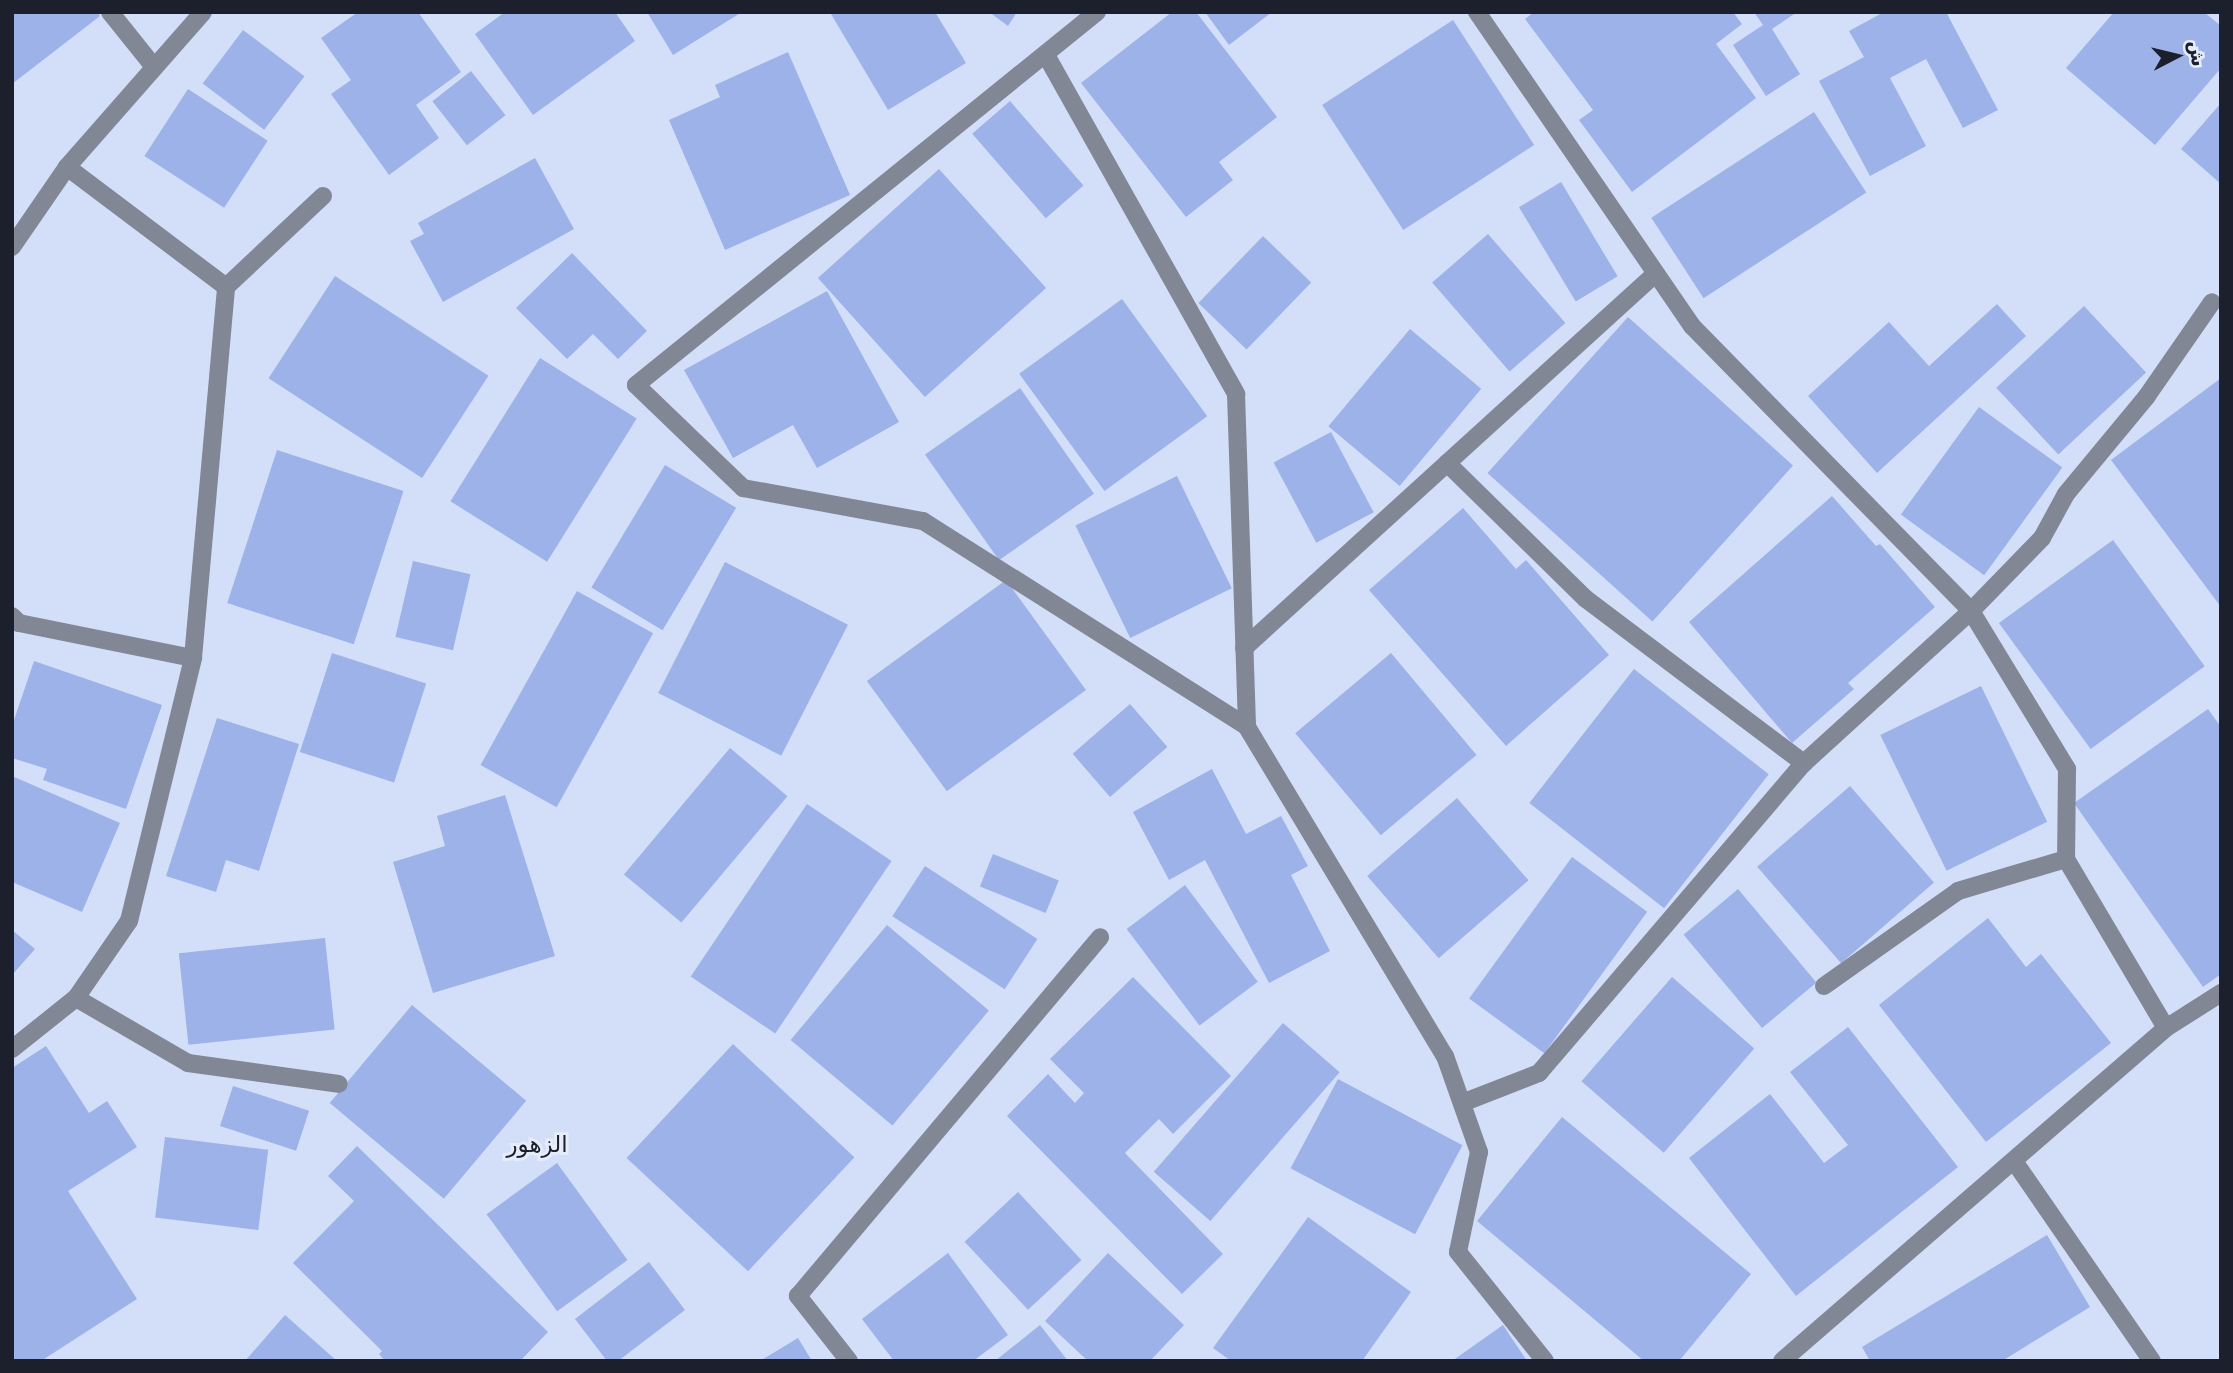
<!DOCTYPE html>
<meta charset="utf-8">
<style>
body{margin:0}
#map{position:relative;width:2233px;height:1373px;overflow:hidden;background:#d3def9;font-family:"DejaVu Sans","Noto Sans Arabic",sans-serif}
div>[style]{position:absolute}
.building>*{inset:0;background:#9cb2e9;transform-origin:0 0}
.minor>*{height:18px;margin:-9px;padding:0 9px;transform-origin:9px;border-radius:9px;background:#818795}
span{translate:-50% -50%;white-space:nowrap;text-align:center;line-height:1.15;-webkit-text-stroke:6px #e6ecf9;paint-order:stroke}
.neighbourhood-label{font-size:23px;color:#1b202c}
.frame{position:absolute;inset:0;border:14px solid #1b202c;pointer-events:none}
.north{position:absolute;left:2142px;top:21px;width:70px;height:70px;-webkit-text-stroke:5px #e6ecf9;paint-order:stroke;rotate:83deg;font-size:19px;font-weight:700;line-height:28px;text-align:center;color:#1b202c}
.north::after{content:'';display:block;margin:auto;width:24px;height:32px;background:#1b202c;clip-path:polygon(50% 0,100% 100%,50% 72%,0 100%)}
</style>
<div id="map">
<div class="building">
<i style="clip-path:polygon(12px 12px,97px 12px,100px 16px,12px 84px)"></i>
<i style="clip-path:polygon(358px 12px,418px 12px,461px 72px,416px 105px,439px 138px,389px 175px,331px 94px,351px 80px,321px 38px)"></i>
<i style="clip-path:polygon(505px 12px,615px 12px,635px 41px,533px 115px,475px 34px)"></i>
<i style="clip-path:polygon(647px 12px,742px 12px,673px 55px)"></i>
<i style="clip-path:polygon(834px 12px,935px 12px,966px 63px,888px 110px,831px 14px)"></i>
<i style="clip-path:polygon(989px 12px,1017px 12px,1008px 26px)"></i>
<i style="clip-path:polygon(1172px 12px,1196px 12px,1277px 117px,1219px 162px,1233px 180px,1186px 217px,1081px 83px)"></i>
<i style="clip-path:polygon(1205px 12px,1272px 12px,1229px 45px)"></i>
<i style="clip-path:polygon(1534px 12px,1733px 12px,1742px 24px,1716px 44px,1756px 98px,1632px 192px,1579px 120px,1593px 110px,1525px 19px)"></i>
<i style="clip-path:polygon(1754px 12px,1797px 12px,1772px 29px,1800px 74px,1766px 96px,1733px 45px,1763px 25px)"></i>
<i style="clip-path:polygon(1884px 12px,1946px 12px,1998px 110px,1963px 128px,1926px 59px,1890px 78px,1926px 146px,1870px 176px,1819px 81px,1864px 57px,1849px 31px)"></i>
<i style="clip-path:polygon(2114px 12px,2204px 12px,2221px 26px,2221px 68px,2155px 145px,2066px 68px)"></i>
<i style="left:1453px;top:20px;width:149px;height:156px;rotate:57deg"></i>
<i style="left:243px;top:30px;width:77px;height:67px;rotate:37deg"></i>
<i style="clip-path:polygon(788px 52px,850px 195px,725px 250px,669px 120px,720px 97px,715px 85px)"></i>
<i style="left:471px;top:71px;width:56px;height:49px;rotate:52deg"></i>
<i style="left:188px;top:89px;width:95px;height:80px;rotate:33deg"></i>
<i style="left:1010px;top:101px;width:112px;height:50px;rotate:49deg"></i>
<i style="clip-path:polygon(2221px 103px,2221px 184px,2181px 149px)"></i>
<i style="left:1814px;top:112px;width:96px;height:194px;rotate:57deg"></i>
<i style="clip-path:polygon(535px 158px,574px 229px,443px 302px,410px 241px,424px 234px,418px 223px)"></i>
<i style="left:939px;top:169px;width:160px;height:163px;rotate:48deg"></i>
<i style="left:1561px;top:182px;width:110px;height:49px;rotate:59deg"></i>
<i style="left:1488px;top:234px;width:118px;height:74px;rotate:49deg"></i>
<i style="left:1263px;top:236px;width:67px;height:93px;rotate:44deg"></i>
<i style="clip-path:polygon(572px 253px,647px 331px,618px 359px,593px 334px,567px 359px,516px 308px)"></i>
<i style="left:335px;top:276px;width:183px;height:122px;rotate:33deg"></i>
<i style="clip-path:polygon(827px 291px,899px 422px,817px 468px,793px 425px,733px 458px,684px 370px)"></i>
<i style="left:1122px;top:299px;width:145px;height:127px;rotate:54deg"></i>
<i style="clip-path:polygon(1997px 304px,2026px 336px,1877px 473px,1808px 396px,1889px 322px,1929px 366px)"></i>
<i style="left:2084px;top:306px;width:91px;height:120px;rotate:47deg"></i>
<i style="left:1628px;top:317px;width:222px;height:210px;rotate:42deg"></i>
<i style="left:1410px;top:329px;width:93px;height:127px;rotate:40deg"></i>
<i style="left:540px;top:358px;width:114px;height:169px;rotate:32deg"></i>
<i style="clip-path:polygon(2221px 378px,2221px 607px,2111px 460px)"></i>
<i style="left:1020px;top:388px;width:129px;height:116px;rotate:55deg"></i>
<i style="left:1979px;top:407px;width:103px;height:133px;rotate:36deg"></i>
<i style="left:1331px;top:432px;width:91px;height:65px;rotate:62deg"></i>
<i style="left:277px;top:450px;width:133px;height:161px;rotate:18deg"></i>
<i style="left:665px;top:465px;width:83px;height:143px;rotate:31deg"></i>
<i style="left:1177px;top:476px;width:125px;height:113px;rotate:64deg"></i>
<i style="clip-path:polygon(1832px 496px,1876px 546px,1880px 544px,1935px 607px,1848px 683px,1854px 689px,1792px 743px,1689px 622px)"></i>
<i style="clip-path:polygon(1463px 508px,1516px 569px,1526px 560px,1609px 655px,1506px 746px,1369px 590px)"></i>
<i style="left:2113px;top:540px;width:156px;height:141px;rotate:54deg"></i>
<i style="left:413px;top:561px;width:59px;height:78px;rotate:13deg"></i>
<i style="left:725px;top:562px;width:138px;height:147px;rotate:27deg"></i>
<i style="left:1006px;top:580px;width:136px;height:172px;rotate:54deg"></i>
<i style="left:577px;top:591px;width:87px;height:199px;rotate:29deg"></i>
<i style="left:332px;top:653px;width:99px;height:104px;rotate:18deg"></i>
<i style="left:1391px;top:653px;width:133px;height:125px;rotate:50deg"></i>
<i style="clip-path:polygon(34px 661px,162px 705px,126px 809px,43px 780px,47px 769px,12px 758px,12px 726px)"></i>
<i style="left:1634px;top:669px;width:171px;height:170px;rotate:38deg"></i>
<i style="left:1981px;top:686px;width:151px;height:112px;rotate:64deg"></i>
<i style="left:1130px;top:704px;width:57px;height:76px;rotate:49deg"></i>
<i style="clip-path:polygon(2208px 709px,2221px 727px,2221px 974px,2203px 987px,2074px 803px)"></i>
<i style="clip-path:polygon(217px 718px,299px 744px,259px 871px,226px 860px,216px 892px,166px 876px)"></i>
<i style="left:730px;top:748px;width:75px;height:165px;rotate:40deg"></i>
<i style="clip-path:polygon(1212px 769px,1246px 834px,1281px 816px,1308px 866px,1291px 875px,1330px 951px,1269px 983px,1205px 860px,1169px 880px,1133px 812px)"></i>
<i style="clip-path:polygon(12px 776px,120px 823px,82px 912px,12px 882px)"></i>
<i style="left:1850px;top:786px;width:128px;height:123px;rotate:49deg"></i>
<i style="clip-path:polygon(505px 795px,555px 956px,433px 993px,393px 862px,445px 846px,437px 816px)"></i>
<i style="left:1457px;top:798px;width:109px;height:119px;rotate:49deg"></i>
<i style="left:807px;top:804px;width:102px;height:208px;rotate:34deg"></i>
<i style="left:993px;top:854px;width:71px;height:35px;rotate:22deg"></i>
<i style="left:1572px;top:857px;width:93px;height:175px;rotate:36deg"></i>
<i style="left:925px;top:866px;width:134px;height:60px;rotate:33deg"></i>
<i style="left:1185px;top:885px;width:121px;height:73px;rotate:53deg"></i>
<i style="left:1738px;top:889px;width:122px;height:71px;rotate:50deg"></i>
<i style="clip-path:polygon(1988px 918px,2026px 967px,2041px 954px,2111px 1043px,1986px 1142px,1879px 1005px)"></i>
<i style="left:887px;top:925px;width:133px;height:150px;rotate:40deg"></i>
<i style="clip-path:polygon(12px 930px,35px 949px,12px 975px)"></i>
<i style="left:325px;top:938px;width:92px;height:147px;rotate:84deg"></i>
<i style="clip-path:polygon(1133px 977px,1231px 1076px,1173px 1134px,1159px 1119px,1125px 1153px,1223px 1254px,1182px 1294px,1007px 1116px,1048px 1074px,1075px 1103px,1084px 1093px,1050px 1059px)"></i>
<i style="left:1672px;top:977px;width:109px;height:138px;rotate:41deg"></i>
<i style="left:412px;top:1005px;width:149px;height:128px;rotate:40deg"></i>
<i style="left:1283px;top:1023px;width:75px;height:197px;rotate:41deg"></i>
<i style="clip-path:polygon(1848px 1027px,1958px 1167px,1796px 1296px,1689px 1158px,1770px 1094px,1824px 1163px,1848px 1145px,1790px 1072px)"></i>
<i style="left:733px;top:1044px;width:166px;height:156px;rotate:43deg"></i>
<i style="clip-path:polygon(46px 1046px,89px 1113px,107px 1101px,137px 1147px,68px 1191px,137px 1299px,41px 1361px,12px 1361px,12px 1068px)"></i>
<i style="left:1338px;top:1079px;width:141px;height:101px;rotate:28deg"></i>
<i style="left:233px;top:1086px;width:80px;height:42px;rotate:18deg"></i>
<i style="clip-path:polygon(1562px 1117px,1751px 1274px,1679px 1361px,1644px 1361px,1477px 1221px)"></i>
<i style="left:165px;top:1137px;width:104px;height:81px;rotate:7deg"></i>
<i style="clip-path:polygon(357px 1146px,548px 1332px,520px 1361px,385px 1361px,379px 1354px,382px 1351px,293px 1263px,354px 1201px,328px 1176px)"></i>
<i style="left:557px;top:1163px;width:120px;height:87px;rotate:54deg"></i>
<i style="left:1018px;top:1192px;width:93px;height:73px;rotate:47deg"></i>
<i style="clip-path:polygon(1308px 1217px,1411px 1292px,1362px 1361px,1231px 1361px,1213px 1348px)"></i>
<i style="clip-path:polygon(2047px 1235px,2090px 1307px,2002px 1361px,1870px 1361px,1862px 1347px)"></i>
<i style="clip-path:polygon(948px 1253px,1008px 1335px,973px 1361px,894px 1361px,862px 1319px)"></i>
<i style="clip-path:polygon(1108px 1253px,1184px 1325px,1150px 1361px,1088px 1361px,1045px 1321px)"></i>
<i style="clip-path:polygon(649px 1262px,685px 1310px,618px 1361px,607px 1361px,575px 1319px)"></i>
<i style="clip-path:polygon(285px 1315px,337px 1361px,245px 1361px)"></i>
<i style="clip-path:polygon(1040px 1325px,1068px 1361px,995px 1361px)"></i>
<i style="clip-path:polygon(1503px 1325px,1527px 1361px,1452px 1361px)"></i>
<i style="clip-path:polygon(798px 1338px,812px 1361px,760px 1361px)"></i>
</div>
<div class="minor">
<i style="left:110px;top:12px;width:70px;rotate:51.3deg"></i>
<i style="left:1097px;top:12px;width:593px;rotate:141.02deg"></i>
<i style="left:636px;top:385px;width:149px;rotate:43.9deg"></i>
<i style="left:743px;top:488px;width:183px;rotate:10.4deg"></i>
<i style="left:923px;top:521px;width:384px;rotate:32.4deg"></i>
<i style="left:1247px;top:727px;width:384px;rotate:59deg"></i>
<i style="left:1445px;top:1056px;width:102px;rotate:70.5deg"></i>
<i style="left:1479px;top:1152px;width:102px;rotate:101.9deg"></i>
<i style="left:1458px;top:1252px;width:139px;rotate:51.4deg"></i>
<i style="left:1477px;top:12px;width:381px;rotate:55.6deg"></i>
<i style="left:1692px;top:326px;width:399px;rotate:45.6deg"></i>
<i style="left:1971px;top:611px;width:185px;rotate:58.7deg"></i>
<i style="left:2067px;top:769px;width:90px;rotate:90.6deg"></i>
<i style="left:2066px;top:859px;width:196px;rotate:59.4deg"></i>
<i style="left:1046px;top:55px;width:389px;rotate:60.7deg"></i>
<i style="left:1236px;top:394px;width:333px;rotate:88.1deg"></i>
<i style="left:67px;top:167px;width:199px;rotate:37deg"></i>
<i style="left:12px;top:247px;width:97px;rotate:-55.5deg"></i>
<i style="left:67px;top:167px;width:206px;rotate:-48.7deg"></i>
<i style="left:1447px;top:463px;width:194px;rotate:44.4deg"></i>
<i style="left:1586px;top:599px;width:273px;rotate:37deg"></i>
<i style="left:12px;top:616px;width:10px;rotate:45deg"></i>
<i style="left:19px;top:623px;width:177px;rotate:11.4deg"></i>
<i style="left:1244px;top:648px;width:556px;rotate:-42.3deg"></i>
<i style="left:1824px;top:986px;width:164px;rotate:-35.3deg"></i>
<i style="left:1958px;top:891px;width:113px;rotate:-16.5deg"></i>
<i style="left:76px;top:998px;width:129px;rotate:30.1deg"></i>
<i style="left:188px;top:1063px;width:152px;rotate:7.9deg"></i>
<i style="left:12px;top:1049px;width:82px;rotate:-38.6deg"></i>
<i style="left:76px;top:998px;width:93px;rotate:-55.5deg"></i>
<i style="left:129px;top:921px;width:271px;rotate:-76.3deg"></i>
<i style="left:193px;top:658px;width:372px;rotate:-84.9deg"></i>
<i style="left:226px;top:287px;width:133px;rotate:-43.2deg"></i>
<i style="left:1462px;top:1103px;width:83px;rotate:-21.3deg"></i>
<i style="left:1539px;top:1073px;width:408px;rotate:-49.5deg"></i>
<i style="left:1804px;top:763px;width:226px;rotate:-42.3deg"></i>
<i style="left:1971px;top:611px;width:102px;rotate:-45.8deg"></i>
<i style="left:2042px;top:538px;width:50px;rotate:-61.4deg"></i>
<i style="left:2066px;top:494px;width:127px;rotate:-50.4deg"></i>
<i style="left:2147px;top:396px;width:114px;rotate:-55.3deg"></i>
<i style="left:2014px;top:1161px;width:243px;rotate:55.4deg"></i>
<i style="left:849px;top:1361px;width:83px;rotate:-128.1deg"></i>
<i style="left:798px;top:1296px;width:469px;rotate:-49.9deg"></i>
<i style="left:1782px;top:1361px;width:508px;rotate:-40.93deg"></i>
<i style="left:2166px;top:1028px;width:65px;rotate:-32.5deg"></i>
</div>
<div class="neighbourhood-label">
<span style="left:537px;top:1144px">الزهور</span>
</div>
<div class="frame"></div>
<div class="north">ش</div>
</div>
